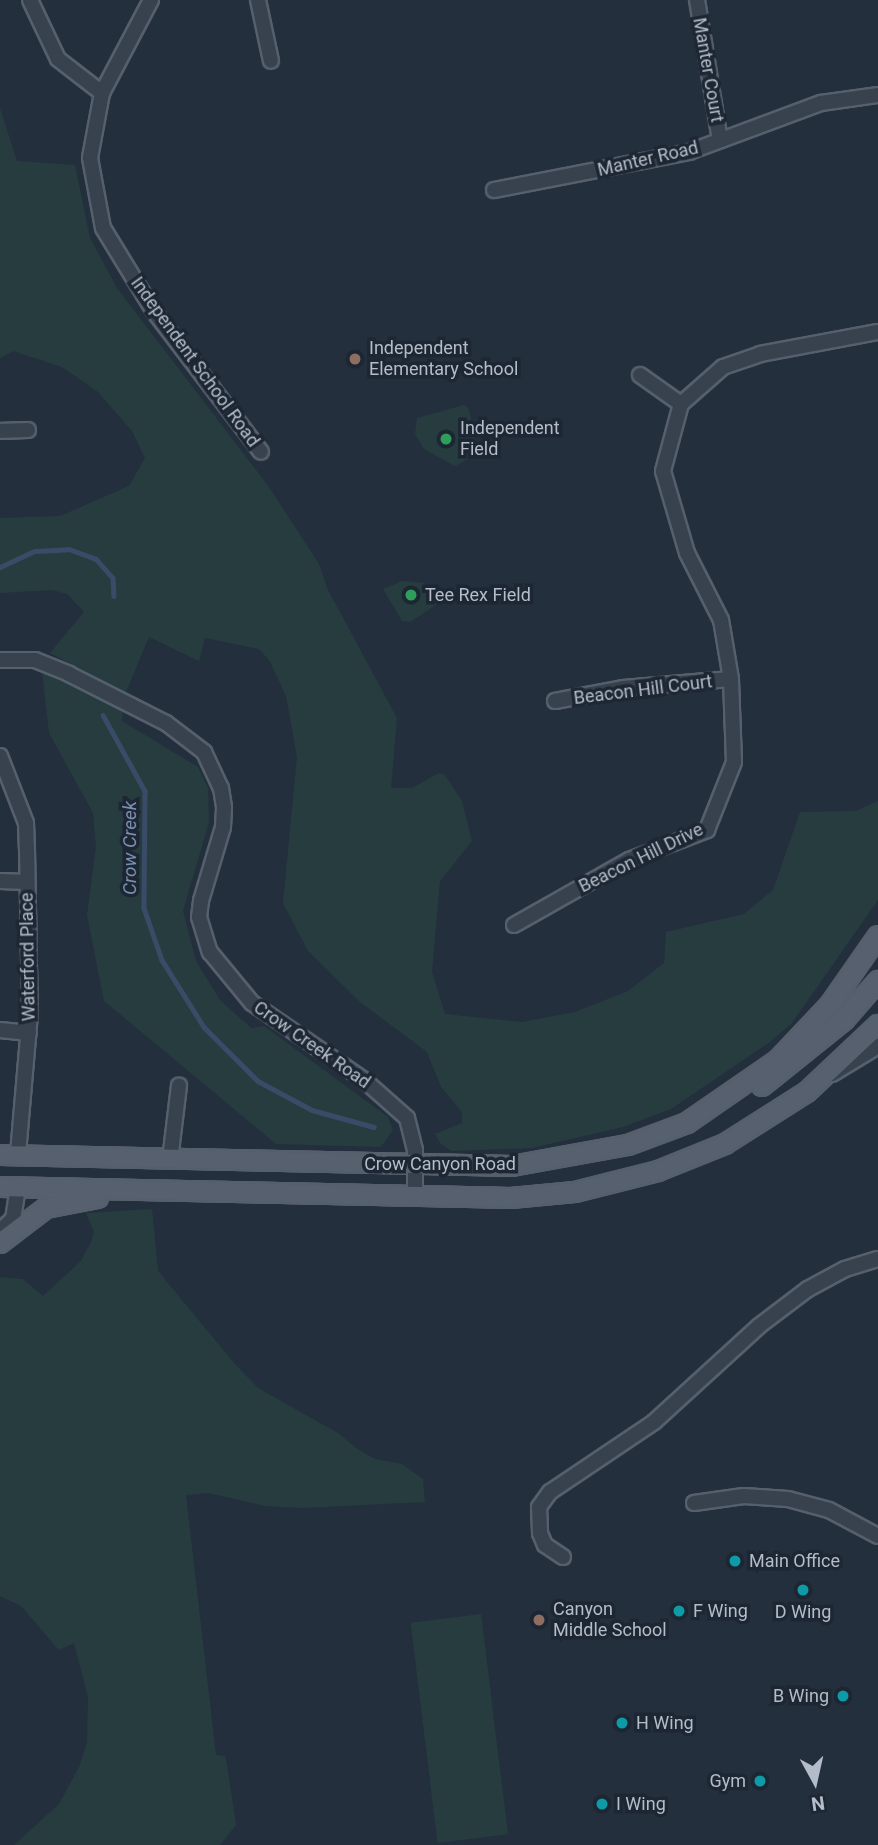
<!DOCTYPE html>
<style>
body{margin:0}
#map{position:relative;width:878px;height:1845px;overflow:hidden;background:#242f3e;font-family:Roboto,sans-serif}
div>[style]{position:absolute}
.green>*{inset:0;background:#263c3f;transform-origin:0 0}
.stream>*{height:4.5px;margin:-2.25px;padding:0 2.25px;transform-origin:2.25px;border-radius:2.25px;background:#394c67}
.roads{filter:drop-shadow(2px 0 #565f6c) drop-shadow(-2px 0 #565f6c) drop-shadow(0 2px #565f6c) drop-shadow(0 -2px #565f6c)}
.minor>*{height:14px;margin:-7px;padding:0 7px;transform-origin:7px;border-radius:7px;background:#38414e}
.major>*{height:18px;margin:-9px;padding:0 9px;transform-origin:9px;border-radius:9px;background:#56606e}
.dots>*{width:19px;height:19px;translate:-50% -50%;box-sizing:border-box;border:4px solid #1d2633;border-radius:50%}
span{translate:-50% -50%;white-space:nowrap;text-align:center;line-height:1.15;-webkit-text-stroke:7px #1d2633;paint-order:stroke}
.street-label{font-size:18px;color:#b4bcc9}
.poi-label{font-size:18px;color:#b4bcc9}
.left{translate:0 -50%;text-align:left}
.right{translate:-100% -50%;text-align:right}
.water-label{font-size:19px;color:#7c92b1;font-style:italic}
.north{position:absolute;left:780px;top:1747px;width:70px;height:70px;-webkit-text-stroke:5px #1d2633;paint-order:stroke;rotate:172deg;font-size:19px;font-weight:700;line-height:28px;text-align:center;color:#b4bcc9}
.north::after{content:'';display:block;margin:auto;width:24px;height:32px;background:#b4bcc9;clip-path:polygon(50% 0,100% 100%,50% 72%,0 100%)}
</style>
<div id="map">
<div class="green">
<i style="clip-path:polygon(0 108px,17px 161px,75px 165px,90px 238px,117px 288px,269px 487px,319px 564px,328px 590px,397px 718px,391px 788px,412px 788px,439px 773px,445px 775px,462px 801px,472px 841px,440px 881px,432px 972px,445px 1014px,522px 1022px,575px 1012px,628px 991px,664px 963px,666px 932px,744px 914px,773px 890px,800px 812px,856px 811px,878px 801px,878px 900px,792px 1023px,770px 1042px,671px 1109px,623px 1127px,532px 1148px,451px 1151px,440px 1143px,435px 1134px,462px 1123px,462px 1112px,441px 1087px,427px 1052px,360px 1002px,308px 951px,283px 903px,297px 757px,286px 696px,269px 660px,259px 649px,205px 638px,199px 661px,149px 637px,126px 692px,50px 653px,84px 612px,67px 594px,52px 590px,0 593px,0 518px,60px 516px,129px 486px,145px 458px,132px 431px,98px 392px,62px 367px,13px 351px,0 358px)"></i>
<i style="clip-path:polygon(464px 405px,469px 409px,478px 454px,455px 466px,424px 449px,415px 434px,417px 418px)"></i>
<i style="clip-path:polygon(402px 581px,424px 583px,442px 601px,410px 622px,402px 621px,383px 589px)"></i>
<i style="clip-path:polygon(42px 671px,123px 711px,122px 721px,198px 767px,208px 788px,209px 822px,183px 911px,196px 961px,220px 1000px,251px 1028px,264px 1026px,388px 1117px,393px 1130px,381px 1147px,276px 1144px,104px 1001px,87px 915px,96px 846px,93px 813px,49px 733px)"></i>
<i style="clip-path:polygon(152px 1209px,158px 1271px,235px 1364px,258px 1388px,338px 1433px,356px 1448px,375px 1459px,402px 1464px,423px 1479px,425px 1502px,302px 1508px,265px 1506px,209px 1493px,186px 1495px,216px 1755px,225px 1756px,227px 1764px,236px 1825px,220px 1845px,14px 1845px,59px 1804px,79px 1767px,87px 1743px,88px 1697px,74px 1643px,59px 1650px,21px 1606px,0 1596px,0 1277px,23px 1279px,43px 1296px,80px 1262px,91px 1242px,94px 1232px,86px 1213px)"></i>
<i style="left:481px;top:1614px;width:222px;height:71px;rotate:83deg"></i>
</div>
<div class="stream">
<i style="left:0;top:567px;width:38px;rotate:-25deg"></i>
<i style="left:35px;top:551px;width:34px;rotate:-3deg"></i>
<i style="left:69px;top:549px;width:29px;rotate:20deg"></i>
<i style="left:96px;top:559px;width:25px;rotate:48deg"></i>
<i style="left:113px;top:578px;width:18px;rotate:87deg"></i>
<i style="left:103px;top:715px;width:87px;rotate:61.1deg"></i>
<i style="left:145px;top:791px;width:117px;rotate:90.5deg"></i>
<i style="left:144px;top:908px;width:55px;rotate:70.9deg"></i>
<i style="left:162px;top:960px;width:79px;rotate:57.9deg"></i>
<i style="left:204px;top:1027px;width:76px;rotate:45deg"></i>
<i style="left:258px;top:1081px;width:61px;rotate:28.2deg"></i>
<i style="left:312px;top:1110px;width:64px;rotate:15.3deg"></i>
</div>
<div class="roads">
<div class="minor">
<i style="left:30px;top:0;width:65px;rotate:64.6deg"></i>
<i style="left:58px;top:59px;width:56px;rotate:37.7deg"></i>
<i style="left:151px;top:0;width:105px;rotate:117.8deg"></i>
<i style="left:102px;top:93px;width:66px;rotate:100.5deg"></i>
<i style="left:90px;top:158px;width:71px;rotate:79.5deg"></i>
<i style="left:103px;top:228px;width:96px;rotate:58.6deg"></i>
<i style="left:153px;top:310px;width:178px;rotate:52.7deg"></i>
<i style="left:258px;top:0;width:62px;rotate:78deg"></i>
<i style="left:697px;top:0;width:142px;rotate:80.7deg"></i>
<i style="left:494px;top:190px;width:199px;rotate:-11deg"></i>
<i style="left:689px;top:152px;width:141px;rotate:-20.4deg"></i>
<i style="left:821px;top:103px;width:58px;rotate:-8deg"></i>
<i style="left:640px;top:375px;width:50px;rotate:35.3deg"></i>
<i style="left:0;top:431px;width:28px;rotate:-2deg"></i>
<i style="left:0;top:660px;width:35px"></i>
<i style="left:35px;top:660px;width:37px;rotate:22deg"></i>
<i style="left:69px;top:674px;width:109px;rotate:26.8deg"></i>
<i style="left:166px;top:723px;width:48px;rotate:37.3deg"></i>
<i style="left:204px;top:752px;width:40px;rotate:65deg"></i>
<i style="left:221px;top:788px;width:20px;rotate:81deg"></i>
<i style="left:224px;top:808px;width:19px;rotate:93deg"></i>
<i style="left:223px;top:827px;width:77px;rotate:106.6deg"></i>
<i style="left:201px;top:901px;width:16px;rotate:97deg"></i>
<i style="left:199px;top:917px;width:37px;rotate:73deg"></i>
<i style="left:210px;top:952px;width:66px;rotate:50.5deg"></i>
<i style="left:252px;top:1003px;width:136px;rotate:34.5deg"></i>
<i style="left:364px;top:1080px;width:57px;rotate:41.5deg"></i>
<i style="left:407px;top:1118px;width:33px;rotate:76deg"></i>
<i style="left:415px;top:1150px;width:46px;rotate:90deg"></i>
<i style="left:555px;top:701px;width:69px;rotate:-10.8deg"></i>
<i style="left:623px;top:688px;width:108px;rotate:-4.8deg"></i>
<i style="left:0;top:756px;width:72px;rotate:68.8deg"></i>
<i style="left:26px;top:823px;width:25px;rotate:88deg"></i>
<i style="left:27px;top:848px;width:166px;rotate:89deg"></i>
<i style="left:30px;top:1014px;width:142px;rotate:94.9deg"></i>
<i style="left:0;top:881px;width:27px;rotate:2deg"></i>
<i style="left:514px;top:925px;width:132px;rotate:-29.5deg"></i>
<i style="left:629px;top:860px;width:84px;rotate:-21deg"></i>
<i style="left:707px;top:830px;width:73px;rotate:-68.3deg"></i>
<i style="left:734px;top:762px;width:83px;rotate:-92.1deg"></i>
<i style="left:731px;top:679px;width:60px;rotate:-99.6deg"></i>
<i style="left:721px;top:620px;width:75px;rotate:-116.9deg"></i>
<i style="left:687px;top:553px;width:85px;rotate:-106.3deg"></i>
<i style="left:663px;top:471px;width:69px;rotate:-75deg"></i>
<i style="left:681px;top:404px;width:56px;rotate:-41.4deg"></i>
<i style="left:723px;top:367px;width:39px;rotate:-19deg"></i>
<i style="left:760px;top:354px;width:120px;rotate:-10.6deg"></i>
<i style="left:0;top:1030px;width:29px;rotate:6deg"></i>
<i style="left:832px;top:1074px;width:54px;rotate:-31.3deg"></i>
<i style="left:170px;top:1160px;width:75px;rotate:-83.1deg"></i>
<i style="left:0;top:1231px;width:18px;rotate:-43deg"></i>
<i style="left:13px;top:1219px;width:32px;rotate:-81deg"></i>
<i style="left:694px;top:1503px;width:50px;rotate:-8deg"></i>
<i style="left:744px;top:1496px;width:44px;rotate:3.9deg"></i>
<i style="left:788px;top:1499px;width:42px;rotate:15deg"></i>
<i style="left:829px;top:1510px;width:55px;rotate:28deg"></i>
<i style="left:563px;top:1557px;width:22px;rotate:-146deg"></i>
<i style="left:545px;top:1545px;width:13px;rotate:-113deg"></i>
<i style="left:540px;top:1533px;width:26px;rotate:-92deg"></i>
<i style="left:539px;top:1507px;width:19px;rotate:-54deg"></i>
<i style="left:550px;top:1492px;width:125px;rotate:-33.9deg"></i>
<i style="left:654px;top:1422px;width:142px;rotate:-42.4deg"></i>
<i style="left:759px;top:1326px;width:61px;rotate:-37.1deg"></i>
<i style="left:808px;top:1289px;width:42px;rotate:-28.4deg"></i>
<i style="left:845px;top:1269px;width:34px;rotate:-17deg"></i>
</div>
<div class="major">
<i style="left:762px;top:1086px;width:105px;rotate:-38.8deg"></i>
<i style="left:844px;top:1020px;width:52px;rotate:-48.9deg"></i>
<i style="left:0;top:1155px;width:512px;rotate:1.23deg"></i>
<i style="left:512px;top:1166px;width:118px;rotate:-10.3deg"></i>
<i style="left:628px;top:1145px;width:63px;rotate:-20.4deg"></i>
<i style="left:687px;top:1123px;width:111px;rotate:-34.7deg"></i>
<i style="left:778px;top:1060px;width:76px;rotate:-46.6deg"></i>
<i style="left:830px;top:1005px;width:84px;rotate:-55.2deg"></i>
<i style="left:0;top:1187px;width:511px;rotate:1.23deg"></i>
<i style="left:511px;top:1198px;width:64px;rotate:-5.4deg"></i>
<i style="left:575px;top:1192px;width:86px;rotate:-14.2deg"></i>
<i style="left:658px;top:1171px;width:72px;rotate:-21.9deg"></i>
<i style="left:725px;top:1144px;width:97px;rotate:-32.4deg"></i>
<i style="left:807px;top:1092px;width:98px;rotate:-43.3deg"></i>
<i style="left:0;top:1243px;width:58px;rotate:-37.3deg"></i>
<i style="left:46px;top:1208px;width:53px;rotate:-10.9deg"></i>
</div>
</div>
<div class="dots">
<i style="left:355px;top:359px;background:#8d6e63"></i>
<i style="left:446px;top:439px;background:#2e9e5b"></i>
<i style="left:411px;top:595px;background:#2e9e5b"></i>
<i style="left:735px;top:1561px;background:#0f9aa8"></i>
<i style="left:803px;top:1590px;background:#0f9aa8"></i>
<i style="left:679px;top:1611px;background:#0f9aa8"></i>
<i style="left:539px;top:1620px;background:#8d6e63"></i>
<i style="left:843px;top:1696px;background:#0f9aa8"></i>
<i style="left:622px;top:1723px;background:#0f9aa8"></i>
<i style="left:760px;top:1781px;background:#0f9aa8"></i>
<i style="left:602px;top:1804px;background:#0f9aa8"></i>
</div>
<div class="street-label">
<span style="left:708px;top:70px;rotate:80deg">Manter Court</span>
<span style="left:648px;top:159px;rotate:-13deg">Manter Road</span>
<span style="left:195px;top:362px;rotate:54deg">Independent School Road</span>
<span style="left:643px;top:690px;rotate:-7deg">Beacon Hill Court</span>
<span style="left:641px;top:858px;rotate:-26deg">Beacon Hill Drive</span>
<span style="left:28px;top:957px;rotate:-91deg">Waterford Place</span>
<span style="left:312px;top:1045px;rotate:35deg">Crow Creek Road</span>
<span style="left:440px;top:1164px">Crow Canyon Road</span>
</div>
<div class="poi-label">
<span class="left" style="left:369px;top:359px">Independent<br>Elementary School</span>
<span class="left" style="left:460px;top:439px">Independent<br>Field</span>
<span class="left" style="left:425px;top:595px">Tee Rex Field</span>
<span class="left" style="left:749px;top:1561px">Main Office</span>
<span class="left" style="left:553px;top:1620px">Canyon<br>Middle School</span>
<span class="left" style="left:693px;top:1611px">F Wing</span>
<span style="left:803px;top:1612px">D Wing</span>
<span class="right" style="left:829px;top:1696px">B Wing</span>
<span class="left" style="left:636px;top:1723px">H Wing</span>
<span class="right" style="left:746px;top:1781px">Gym</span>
<span class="left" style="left:616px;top:1804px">I Wing</span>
</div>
<div class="water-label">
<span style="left:130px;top:848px;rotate:-90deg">Crow Creek</span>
</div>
<div class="north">N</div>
</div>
